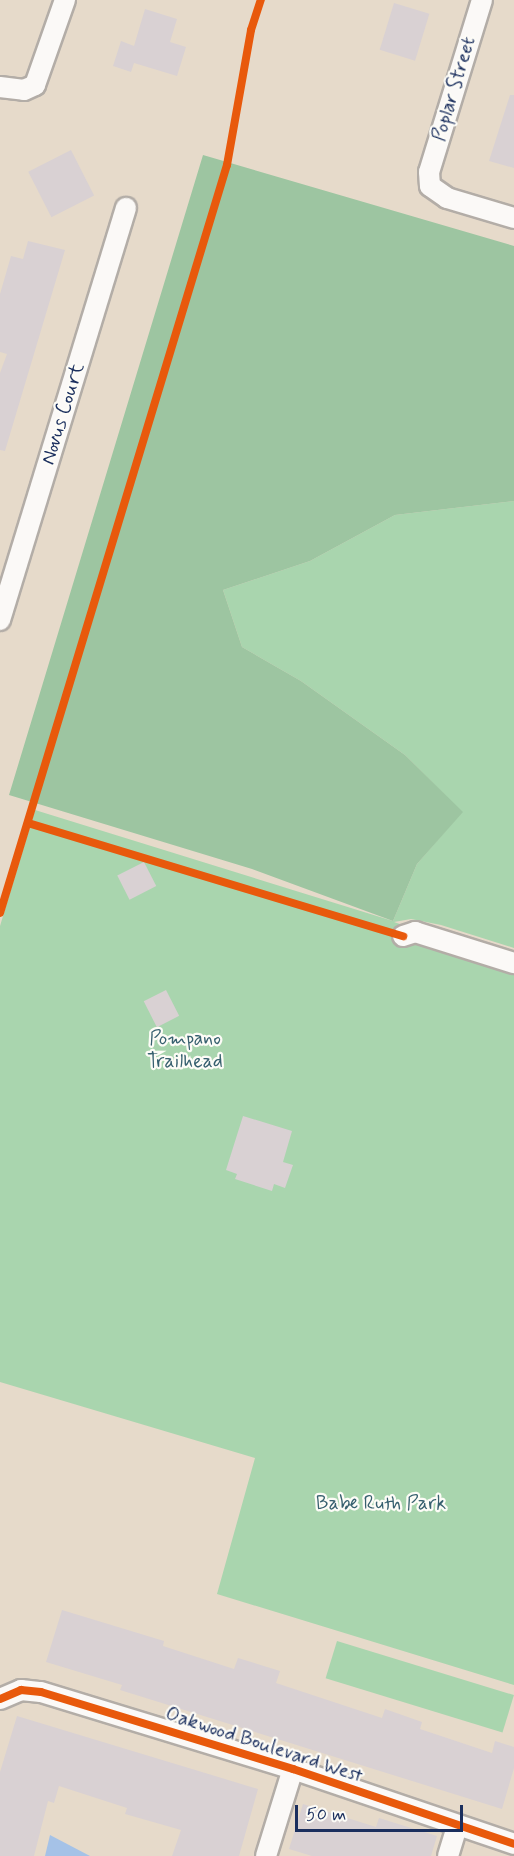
<!DOCTYPE html>
<style>
body{margin:0}
#map{position:relative;width:514px;height:1856px;overflow:hidden;background:#e6daca;font-family:Mynerve,sans-serif}
div>[style]{position:absolute}
.green>*{inset:0;background:#a9d5ae;transform-origin:0 0}
.forest>*{inset:0;background:#9dc5a1}
.water>*{inset:0;background:#a5c2e7}
.building>*{inset:0;background:#d9d1d3;transform-origin:0 0}
.roads{filter:drop-shadow(2px 0 #b3ada7) drop-shadow(-2px 0 #b3ada7) drop-shadow(0 2px #b3ada7) drop-shadow(0 -2px #b3ada7)}
.street>*{height:20px;margin:-10px;padding:0 10px;transform-origin:10px;border-radius:10px;background:#fbf9f7}
.cycleway>*{height:8px;margin:-4px;padding:0 4px;transform-origin:4px;border-radius:4px;background:#e8590c}
span{translate:-50% -50%;white-space:nowrap;text-align:center;line-height:1.15;-webkit-text-stroke:4.5px #fdfcf7;paint-order:stroke}
.street-label{font-size:20px;color:#1b2f5e}
.park-label{font-size:20px;color:#37606f}
.scale{position:absolute;left:295px;top:1805px;width:168px;height:27px;box-sizing:border-box;border:3px solid #1b2f5e;border-top:0;padding-left:8px;font-size:18px;line-height:21px;white-space:nowrap;color:#1b2f5e;-webkit-text-stroke:4px #fdfcf7;paint-order:stroke}
</style>
<div id="map">
<div class="green">
<i style="clip-path:polygon(514px 501px,514px 948px,441px 925px,411px 919px,394px 922px,514px 963px,514px 1685px,217px 1594px,255px 1458px,0 1382px,0 926px,35px 810px,393px 921px,417px 864px,462px 812px,405px 755px,301px 681px,242px 647px,223px 590px,310px 561px,395px 515px)"></i>
<i style="left:337px;top:1641px;width:185px;height:39px;rotate:17deg"></i>
</div>
<div class="forest">
<i style="clip-path:polygon(203px 155px,514px 246px,514px 501px,395px 515px,310px 561px,223px 590px,242px 647px,301px 681px,405px 755px,463px 812px,417px 864px,393px 921px,252px 869px,9px 795px)"></i>
</div>
<div class="water">
<i style="clip-path:polygon(50px 1835px,90px 1856px,45px 1856px)"></i>
</div>
<div class="building">
<i style="left:394px;top:3px;width:37px;height:49px;rotate:17deg"></i>
<i style="clip-path:polygon(145px 9px,177px 19px,170px 42px,186px 47px,177px 76px,134px 63px,131px 72px,113px 66px,121px 41px,134px 46px)"></i>
<i style="clip-path:polygon(510px 95px,514px 95px,514px 168px,489px 161px)"></i>
<i style="left:71px;top:150px;width:51px;height:48px;rotate:63deg"></i>
<i style="clip-path:polygon(28px 241px,65px 250px,5px 451px,0 450px,0 373px,7px 354px,0 352px,0 294px,11px 256px,23px 259px)"></i>
<i style="left:144px;top:862px;width:27px;height:30px;rotate:63deg"></i>
<i style="left:166px;top:990px;width:29px;height:25px;rotate:63deg"></i>
<i style="clip-path:polygon(243px 1116px,292px 1131px,283px 1162px,293px 1165px,285px 1188px,274px 1184px,272px 1191px,235px 1179px,237px 1174px,226px 1170px)"></i>
<i style="clip-path:polygon(62px 1610px,164px 1641px,163px 1646px,234px 1669px,238px 1658px,280px 1671px,276px 1683px,382px 1718px,385px 1709px,422px 1722px,420px 1729px,492px 1753px,495px 1741px,514px 1747px,514px 1768px,502px 1809px,120px 1690px,122px 1685px,46px 1662px)"></i>
<i style="clip-path:polygon(17px 1716px,258px 1789px,239px 1856px,172px 1856px,181px 1830px,125px 1814px,127px 1808px,59px 1786px,54px 1803px,48px 1801px,34px 1856px,0 1856px,0 1772px)"></i>
<i style="clip-path:polygon(303px 1804px,376px 1827px,379px 1818px,437px 1836px,431px 1856px,312px 1856px,289px 1849px)"></i>
</div>
<div class="roads">
<div class="street">
<i style="left:482px;top:0;width:180px;rotate:107.1deg"></i>
<i style="left:429px;top:172px;width:14px;rotate:86deg"></i>
<i style="left:430px;top:186px;width:21px;rotate:35deg"></i>
<i style="left:447px;top:198px;width:70px;rotate:16.6deg"></i>
<i style="left:0;top:87px;width:24px;rotate:7deg"></i>
<i style="left:24px;top:90px;width:12px;rotate:-24deg"></i>
<i style="left:35px;top:85px;width:90px;rotate:-70.6deg"></i>
<i style="left:0;top:620px;width:431px;rotate:-73deg"></i>
<i style="left:403px;top:936px;width:13px;rotate:-18deg"></i>
<i style="left:415px;top:932px;width:104px;rotate:17.4deg"></i>
<i style="left:0;top:1699px;width:23px;rotate:-23deg"></i>
<i style="left:21px;top:1690px;width:20px;rotate:6deg"></i>
<i style="left:41px;top:1692px;width:264px;rotate:17deg"></i>
<i style="left:293px;top:1769px;width:233px;rotate:18.7deg"></i>
<i style="left:266px;top:1856px;width:91px;rotate:-72.8deg"></i>
<i style="left:448px;top:1856px;width:31px;rotate:-73deg"></i>
</div>
</div>
<div class="cycleway">
<i style="left:28px;top:823px;width:392px;rotate:16.8deg"></i>
<i style="left:0;top:913px;width:782px;rotate:-73.12deg"></i>
<i style="left:227px;top:165px;width:137px;rotate:-79.9deg"></i>
<i style="left:251px;top:30px;width:32px;rotate:-72deg"></i>
<i style="left:0;top:1699px;width:23px;rotate:-23deg"></i>
<i style="left:21px;top:1690px;width:20px;rotate:6deg"></i>
<i style="left:41px;top:1692px;width:264px;rotate:17deg"></i>
<i style="left:293px;top:1769px;width:233px;rotate:18.7deg"></i>
</div>
<div class="street-label">
<span style="left:454px;top:89px;rotate:-73deg">Poplar Street</span>
<span style="left:63px;top:414px;rotate:-73deg">Novus Court</span>
<span style="left:264px;top:1745px;rotate:18deg">Oakwood Boulevard West</span>
</div>
<div class="park-label">
<span style="left:185px;top:1050px">Pompano<br>Trailhead</span>
<span style="left:381px;top:1503px">Babe Ruth Park</span>
</div>
<div class="scale">50 m</div>
</div>
